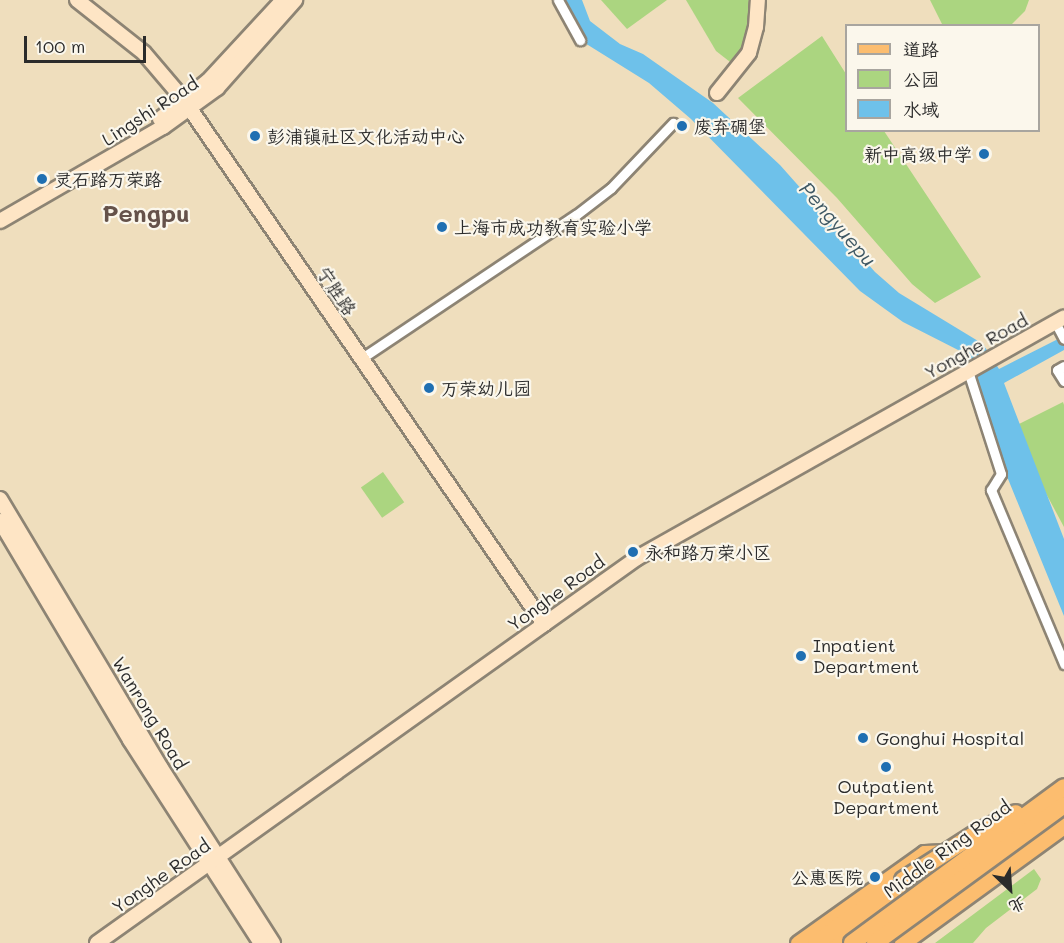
<!DOCTYPE html>
<meta charset="utf-8">
<style>
body{margin:0}
#map{position:relative;width:1064px;height:943px;overflow:hidden;background:#efdebd;font-family:Mali,"LXGW WenKai TC",sans-serif}
div>[style]{position:absolute}
.green>*{inset:0;background:#abd580;transform-origin:0 0}
.water>*{inset:0;background:#6ec1ea}
.roads{filter:drop-shadow(2px 0 #8d8474) drop-shadow(-2px 0 #8d8474) drop-shadow(0 2px #8d8474) drop-shadow(0 -2px #8d8474)}
.street>*{height:9px;margin:-4.5px;padding:0 4.5px;transform-origin:4.5px;border-radius:4.5px;background:#fff}
.secondary>*{height:14px;margin:-7px;padding:0 7px;transform-origin:7px;border-radius:7px;background:#fee5c5}
.primary>*{height:15px;margin:-7.5px;padding:0 7.5px;transform-origin:7.5px;border-radius:7.5px;background:#fcbd6f}
.highway>*{height:16px;margin:-8px;padding:0 8px;transform-origin:8px;border-radius:8px;background:#fcbd6f}
.bridges{filter:drop-shadow(2px 0 #8d8474) drop-shadow(-2px 0 #8d8474) drop-shadow(0 2px #8d8474) drop-shadow(0 -2px #8d8474)}
.highway-bridge>*{height:16px;margin:-8px;padding:0 8px;transform-origin:8px;border-radius:8px;background:#fcbd6f}
.dots>*{width:16px;height:16px;translate:-50% -50%;box-sizing:border-box;border:3px solid #fbf7ec;border-radius:50%}
span{translate:-50% -50%;white-space:nowrap;text-align:center;line-height:1.15;-webkit-text-stroke:4.5px #fbf7ec;paint-order:stroke}
.street-label{font-size:18px;color:#2b2b2b}
.poi-label{font-size:18px;color:#2b2b2b}
.left{translate:0 -50%;text-align:left}
.right{translate:-100% -50%;text-align:right}
.water-label{font-size:20px;color:#3f5864;font-style:italic}
.district-label{font-size:24px;color:#65524a;font-weight:700}
.legend{position:absolute;left:845px;top:24px;width:195px;height:108px;box-sizing:border-box;background:#fbf7ec;border:2px solid #a8a59f;margin:0;padding:8px 10px;list-style:none;font-size:18px;color:#2b2b2b}
.legend li{display:flex;align-items:center;gap:12px;height:30px}
.legend b{width:30px;border:2px solid #a8a59f}
.north{position:absolute;left:980px;top:859px;width:60px;height:60px;-webkit-text-stroke:4px #fbf7ec;paint-order:stroke;rotate:155deg;font-size:16px;font-weight:700;line-height:24px;text-align:center;color:#2b2b2b}
.north::after{content:'';display:block;margin:auto;width:21px;height:27px;background:#2b2b2b;clip-path:polygon(50% 0,100% 100%,50% 72%,0 100%)}
.scale{position:absolute;left:24px;top:36px;width:122px;height:27px;box-sizing:border-box;border:3px solid #2b2b2b;border-top:0;padding-left:8px;font-size:18px;line-height:21px;white-space:nowrap;color:#2b2b2b;-webkit-text-stroke:4px #fbf7ec;paint-order:stroke}
</style>
<div id="map">
<div class="green">
<i style="clip-path:polygon(601px 0,667px 0,627px 29px)"></i>
<i style="clip-path:polygon(686px 0,752px 0,750px 29px,734px 65px,716px 51px)"></i>
<i style="clip-path:polygon(930px 0,1029px 0,1025px 11px,1011px 25px,943px 26px)"></i>
<i style="clip-path:polygon(822px 36px,846px 74px,846px 130px,884px 131px,981px 277px,935px 303px,912px 284px,837px 198px,738px 98px)"></i>
<i style="clip-path:polygon(1063px 402px,1064px 405px,1064px 527px,1034px 471px,1019px 424px)"></i>
<i style="left:383px;top:472px;width:37px;height:27px;rotate:55deg"></i>
<i style="clip-path:polygon(1034px 869px,1041px 879px,1037px 889px,986px 928px,973px 943px,935px 943px)"></i>
</div>
<div class="water">
<i style="clip-path:polygon(562px 0,582px 0,590px 21px,620px 44px,643px 54px,713px 103px,780px 165px,875px 272px,899px 293px,983px 344px,999px 369px,1064px 336px,1064px 350px,1004px 383px,1064px 539px,1064px 616px,1006px 474px,966px 354px,903px 322px,860px 291px,691px 119px,649px 83px,580px 40px)"></i>
</div>
<div class="roads">
<div class="street">
<i style="left:558px;top:0;width:46px;rotate:61.2deg"></i>
<i style="left:1055px;top:322px;width:19px;rotate:62deg"></i>
<i style="left:362px;top:358px;width:257px;rotate:-33.8deg"></i>
<i style="left:576px;top:215px;width:44px;rotate:-37.6deg"></i>
<i style="left:611px;top:188px;width:90px;rotate:-46.4deg"></i>
<i style="left:1064px;top:366px;width:8px;rotate:150deg"></i>
<i style="left:1057px;top:370px;width:13px;rotate:58deg"></i>
<i style="left:968px;top:371px;width:108px;rotate:72.2deg"></i>
<i style="left:1001px;top:474px;width:19px;rotate:122deg"></i>
<i style="left:991px;top:490px;width:189px;rotate:67.2deg"></i>
</div>
<div class="secondary">
<i style="left:77px;top:0;width:85px;rotate:38.3deg"></i>
<i style="left:144px;top:53px;width:62px;rotate:49.6deg"></i>
<i style="left:184px;top:100px;width:636px;rotate:55.51deg"></i>
<i style="left:717px;top:93px;width:51px;rotate:-51.3deg"></i>
<i style="left:749px;top:53px;width:27px;rotate:-75deg"></i>
<i style="left:756px;top:27px;width:27px;rotate:-86deg"></i>
<i style="left:160px;top:119px;width:61px;rotate:-38.4deg"></i>
<i style="left:208px;top:81px;width:110px;rotate:-47.2deg"></i>
<i style="left:0;top:221px;width:188px;rotate:-30deg"></i>
<i style="left:163px;top:127px;width:67px;rotate:-35.8deg"></i>
<i style="left:217px;top:88px;width:118px;rotate:-48.4deg"></i>
<i style="left:0;top:499px;width:313px;rotate:59.1deg"></i>
<i style="left:161px;top:768px;width:208px;rotate:57.4deg"></i>
<i style="left:0;top:521px;width:255px;rotate:59.3deg"></i>
<i style="left:130px;top:740px;width:242px;rotate:57.2deg"></i>
<i style="left:97px;top:943px;width:663px;rotate:-35.49deg"></i>
<i style="left:637px;top:558px;width:490px;rotate:-29.4deg"></i>
</div>
<div class="primary">
<i style="left:798px;top:943px;width:155px;rotate:-35.5deg"></i>
<i style="left:924px;top:853px;width:26px;rotate:-2deg"></i>
<i style="left:835px;top:943px;width:171px;rotate:-35.7deg"></i>
</div>
<div class="highway">
<i style="left:816px;top:943px;width:107px;rotate:-35.9deg"></i>
<i style="left:903px;top:943px;width:199px;rotate:-36deg"></i>
</div>
</div>
<div class="bridges">
<div class="highway-bridge">
<i style="left:903px;top:880px;width:89px;rotate:-32.6deg"></i>
<i style="left:978px;top:832px;width:42px;rotate:-26.6deg"></i>
<i style="left:852px;top:943px;width:263px;rotate:-36.3deg"></i>
<i style="left:875px;top:943px;width:234px;rotate:-36.1deg"></i>
</div>
</div>
<div class="dots">
<i style="left:682px;top:126px;background:#1f6fb2"></i>
<i style="left:255px;top:136px;background:#1f6fb2"></i>
<i style="left:984px;top:154px;background:#1f6fb2"></i>
<i style="left:42px;top:179px;background:#1f6fb2"></i>
<i style="left:442px;top:227px;background:#1f6fb2"></i>
<i style="left:429px;top:388px;background:#1f6fb2"></i>
<i style="left:633px;top:552px;background:#1f6fb2"></i>
<i style="left:801px;top:656px;background:#1f6fb2"></i>
<i style="left:863px;top:738px;background:#1f6fb2"></i>
<i style="left:886px;top:767px;background:#1f6fb2"></i>
<i style="left:875px;top:877px;background:#1f6fb2"></i>
</div>
<div class="street-label">
<span style="left:150px;top:111px;rotate:-33deg">Lingshi Road</span>
<span style="left:337px;top:291px;rotate:56deg">宁胜路</span>
<span style="left:976px;top:346px;rotate:-29deg">Yonghe Road</span>
<span style="left:556px;top:593px;rotate:-36deg">Yonghe Road</span>
<span style="left:150px;top:713px;rotate:59deg">Wanrong Road</span>
<span style="left:947px;top:849px;rotate:-36deg">Middle Ring Road</span>
<span style="left:161px;top:876px;rotate:-35deg">Yonghe Road</span>
</div>
<div class="poi-label">
<span class="left" style="left:694px;top:126px">废弃碉堡</span>
<span class="left" style="left:267px;top:136px">彭浦镇社区文化活动中心</span>
<span class="right" style="left:972px;top:154px">新中高级中学</span>
<span class="left" style="left:54px;top:179px">灵石路万荣路</span>
<span class="left" style="left:454px;top:227px">上海市成功教育实验小学</span>
<span class="left" style="left:441px;top:388px">万荣幼儿园</span>
<span class="left" style="left:645px;top:552px">永和路万荣小区</span>
<span class="left" style="left:813px;top:656px">Inpatient<br>Department</span>
<span class="left" style="left:876px;top:738px">Gonghui Hospital</span>
<span style="left:886px;top:797px">Outpatient<br>Department</span>
<span class="right" style="left:863px;top:877px">公惠医院</span>
</div>
<div class="water-label">
<span style="left:838px;top:224px;rotate:49deg">Pengyuepu</span>
</div>
<div class="district-label">
<span style="left:146px;top:213px">Pengpu</span>
</div>
<ul class="legend">
<li><b style="height:8px;background:#fcbd6f"></b>道路</li>
<li><b style="height:16px;background:#abd580"></b>公园</li>
<li><b style="height:16px;background:#6ec1ea"></b>水域</li>
</ul>
<div class="north">北</div>
<div class="scale">100 m</div>
</div>
